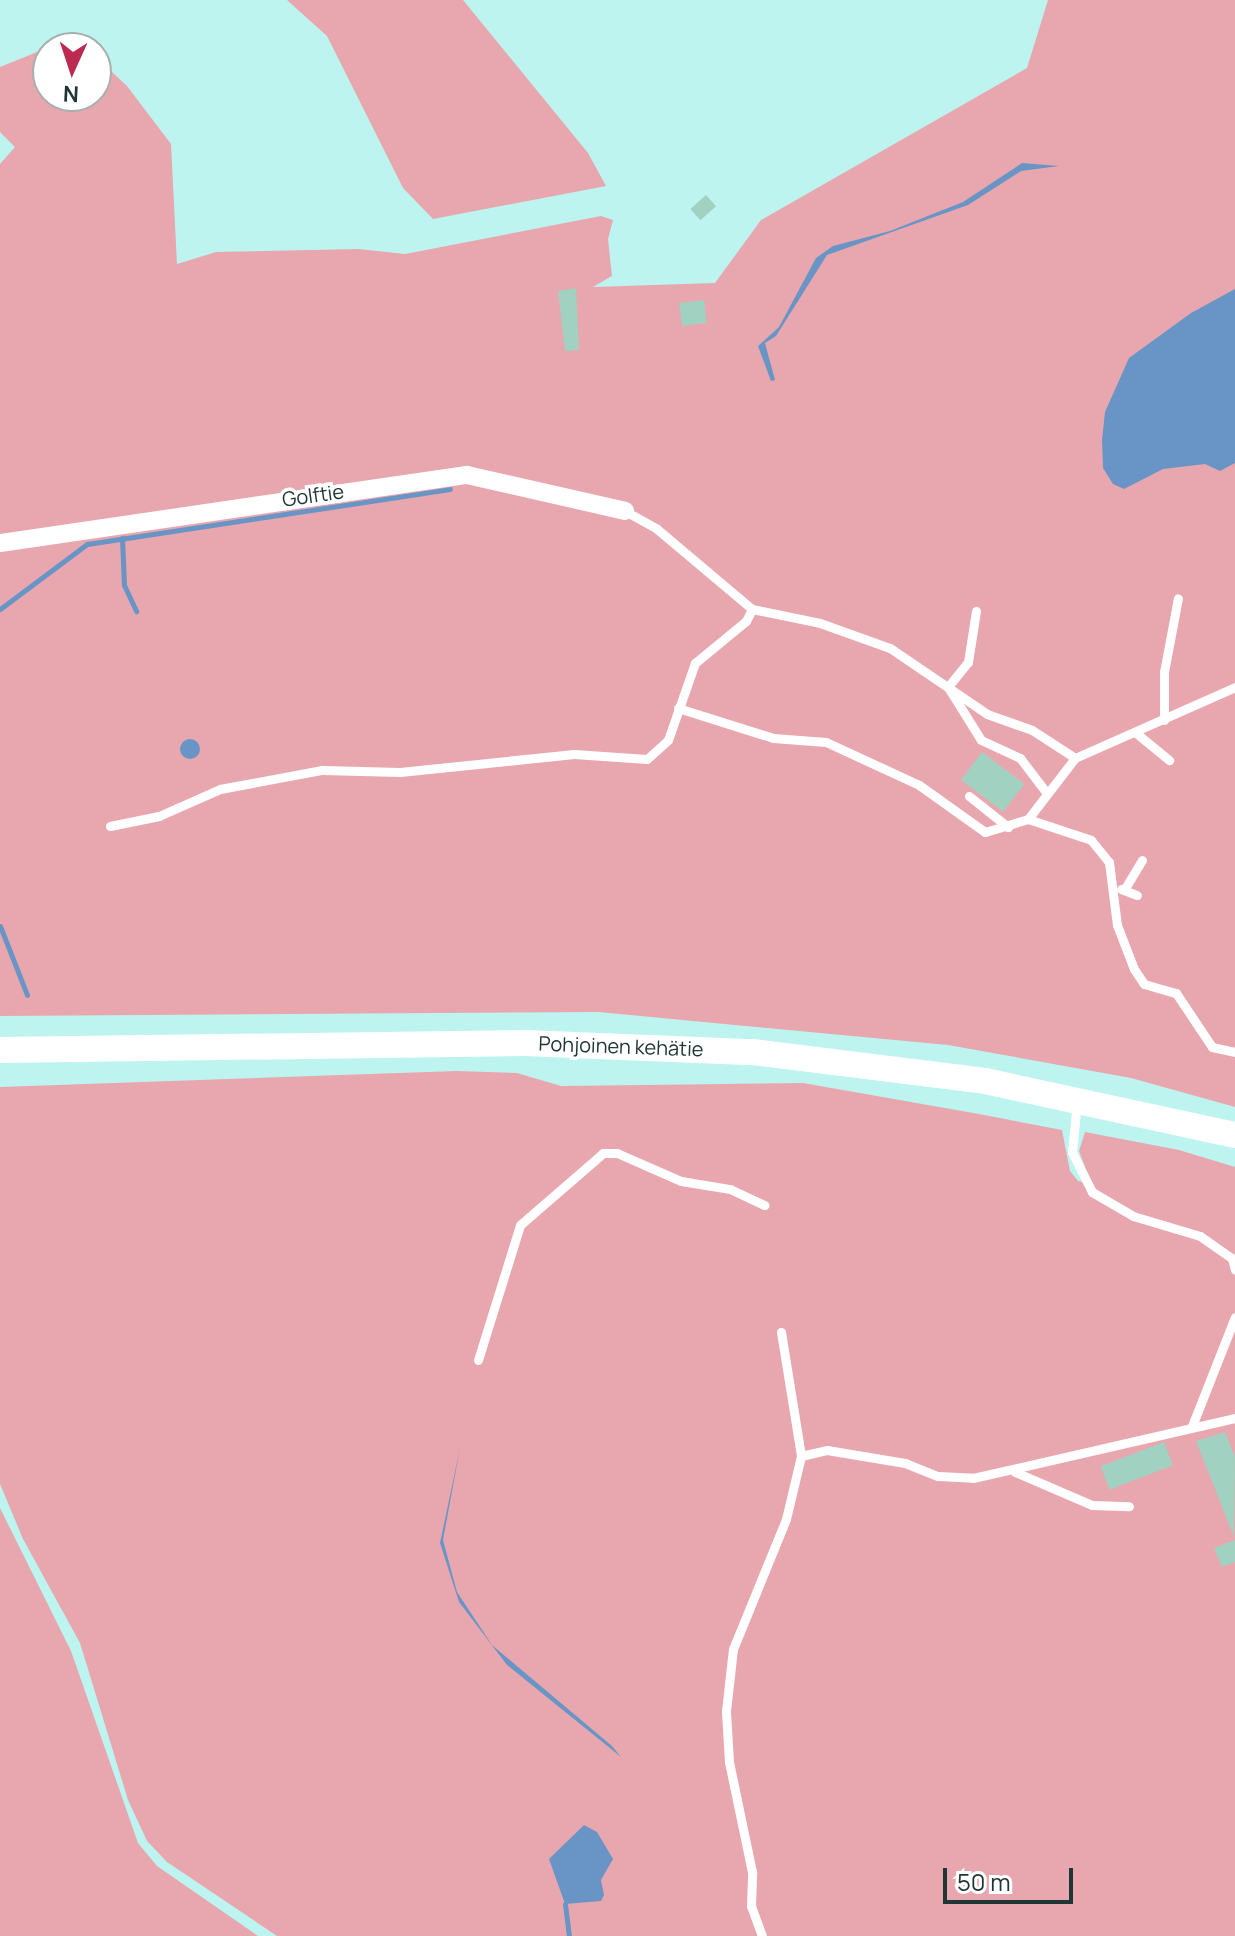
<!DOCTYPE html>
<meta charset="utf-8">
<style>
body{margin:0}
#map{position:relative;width:1235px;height:1936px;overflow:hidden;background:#bdf4f0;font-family:Manrope,sans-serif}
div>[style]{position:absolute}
.green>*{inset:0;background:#e8a7af}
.water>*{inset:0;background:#6895c5}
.round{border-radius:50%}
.stream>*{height:5px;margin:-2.5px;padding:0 2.5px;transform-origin:2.5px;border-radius:2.5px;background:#6895c5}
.building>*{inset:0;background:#a1d1c0;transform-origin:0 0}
.service>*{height:9px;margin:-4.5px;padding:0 4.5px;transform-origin:4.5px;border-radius:4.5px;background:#fff}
.minor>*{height:18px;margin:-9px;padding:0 9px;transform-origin:9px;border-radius:9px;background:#fff}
.secondary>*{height:26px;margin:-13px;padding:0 13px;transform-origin:13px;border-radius:13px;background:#fff}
span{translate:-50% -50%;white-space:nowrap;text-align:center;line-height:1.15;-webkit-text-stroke:7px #fff;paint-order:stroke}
.street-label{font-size:20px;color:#203635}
.north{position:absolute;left:32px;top:32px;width:80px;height:80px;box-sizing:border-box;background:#fff;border:2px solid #a6afae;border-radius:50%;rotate:183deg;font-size:22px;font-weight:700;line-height:32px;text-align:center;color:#203635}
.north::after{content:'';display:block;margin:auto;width:28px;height:36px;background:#bb2b51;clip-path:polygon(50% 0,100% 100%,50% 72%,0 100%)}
.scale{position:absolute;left:943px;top:1868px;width:130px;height:36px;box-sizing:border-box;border:4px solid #203635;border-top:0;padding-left:10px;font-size:24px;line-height:28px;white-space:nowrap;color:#203635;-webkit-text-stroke:6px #fff;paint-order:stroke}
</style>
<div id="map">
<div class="green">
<i style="clip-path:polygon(287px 0,463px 0,588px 153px,606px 186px,433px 219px,403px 188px,327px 36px)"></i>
<i style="clip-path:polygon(1048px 0,1235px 0,1235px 1107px,1131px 1078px,948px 1045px,598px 1012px,0 1016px,0 164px,15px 147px,0 132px,0 67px,74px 37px,86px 48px,48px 48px,48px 96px,96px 96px,96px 57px,127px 86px,171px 144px,177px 264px,216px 252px,358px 249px,405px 254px,601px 216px,613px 220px,608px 239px,612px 276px,593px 287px,715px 283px,761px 220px,1027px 68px)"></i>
<i style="clip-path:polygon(457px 1071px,517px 1073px,561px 1086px,803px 1083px,979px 1114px,1062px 1130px,1070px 1171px,1078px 1181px,1091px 1183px,1079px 1151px,1085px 1132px,1179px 1150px,1235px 1167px,1235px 1936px,277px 1936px,167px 1862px,147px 1841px,128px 1800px,80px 1643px,23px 1539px,0 1484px,0 1087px)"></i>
<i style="clip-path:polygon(0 1508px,71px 1651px,138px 1843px,157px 1866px,258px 1936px,0 1936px)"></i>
</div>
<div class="water">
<i style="clip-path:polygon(1022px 163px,1059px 166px,1021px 171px,968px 205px,827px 255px,776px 336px,765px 343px,775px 380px,771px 381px,758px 346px,779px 327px,816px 258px,833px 246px,890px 231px,963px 202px)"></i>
<i style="clip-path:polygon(1235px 289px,1235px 463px,1220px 471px,1205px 464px,1163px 469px,1124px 489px,1113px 484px,1103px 468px,1102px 440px,1105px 412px,1129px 358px,1191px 313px)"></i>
<i class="round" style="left:180px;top:739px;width:20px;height:20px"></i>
<i style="clip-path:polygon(460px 1448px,443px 1540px,457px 1592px,492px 1645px,612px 1746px,621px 1757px,507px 1665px,459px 1602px,440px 1543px)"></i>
<i style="clip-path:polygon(584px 1825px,597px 1832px,613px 1859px,601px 1880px,604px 1895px,601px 1901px,565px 1904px,549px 1859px)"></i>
</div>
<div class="stream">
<i style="left:122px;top:538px;width:47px;rotate:87.6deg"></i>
<i style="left:124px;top:585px;width:29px;rotate:65deg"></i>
<i style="left:0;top:609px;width:109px;rotate:-36.8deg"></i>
<i style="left:87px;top:544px;width:367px;rotate:-8.6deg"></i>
<i style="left:0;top:926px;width:74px;rotate:68.6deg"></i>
<i style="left:565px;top:1904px;width:32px;rotate:83deg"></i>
</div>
<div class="building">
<i style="left:706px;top:195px;width:15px;height:21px;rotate:48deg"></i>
<i style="clip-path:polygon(576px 288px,579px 350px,565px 351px,558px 291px)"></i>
<i style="left:704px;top:300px;width:23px;height:25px;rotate:83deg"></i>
<i style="left:982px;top:752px;width:53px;height:35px;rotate:37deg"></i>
<i style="clip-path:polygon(1225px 1432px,1235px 1457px,1234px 1537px,1196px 1441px)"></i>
<i style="left:1164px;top:1442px;width:25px;height:68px;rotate:69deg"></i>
<i style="clip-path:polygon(1235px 1540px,1235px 1562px,1222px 1567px,1214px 1548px)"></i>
</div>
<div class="service">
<i style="left:625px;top:511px;width:37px;rotate:29deg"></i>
<i style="left:657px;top:529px;width:124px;rotate:40.1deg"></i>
<i style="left:752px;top:609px;width:69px;rotate:11.6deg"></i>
<i style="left:820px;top:623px;width:74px;rotate:19.7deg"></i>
<i style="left:890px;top:648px;width:117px;rotate:34.2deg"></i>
<i style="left:987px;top:714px;width:48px;rotate:19.6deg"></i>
<i style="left:1032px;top:730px;width:51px;rotate:33.1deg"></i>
<i style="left:1075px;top:758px;width:175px;rotate:-23.9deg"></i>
<i style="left:976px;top:611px;width:52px;rotate:98.9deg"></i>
<i style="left:968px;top:662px;width:32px;rotate:129deg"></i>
<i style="left:948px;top:687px;width:62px;rotate:58.1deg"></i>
<i style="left:981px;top:740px;width:43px;rotate:24.8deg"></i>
<i style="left:1020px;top:758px;width:43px;rotate:52.6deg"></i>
<i style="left:678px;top:708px;width:100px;rotate:17.5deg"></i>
<i style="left:773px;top:738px;width:53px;rotate:4.3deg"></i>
<i style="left:826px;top:742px;width:102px;rotate:24.8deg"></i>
<i style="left:919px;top:785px;width:81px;rotate:35.5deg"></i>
<i style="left:985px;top:832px;width:45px;rotate:-16.8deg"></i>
<i style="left:1028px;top:819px;width:66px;rotate:18.4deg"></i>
<i style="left:1091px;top:840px;width:28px;rotate:51deg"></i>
<i style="left:1109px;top:862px;width:64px;rotate:82.8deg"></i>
<i style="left:1117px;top:925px;width:47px;rotate:68.9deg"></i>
<i style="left:1134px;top:969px;width:18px;rotate:56deg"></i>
<i style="left:1144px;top:984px;width:33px;rotate:16deg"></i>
<i style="left:1176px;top:993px;width:65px;rotate:56.3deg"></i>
<i style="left:1212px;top:1047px;width:24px;rotate:12deg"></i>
<i style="left:1164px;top:720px;width:48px;rotate:-90deg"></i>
<i style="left:1164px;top:672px;width:75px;rotate:-79.3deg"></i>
<i style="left:1136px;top:733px;width:43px;rotate:39.3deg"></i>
<i style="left:969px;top:796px;width:50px;rotate:38.5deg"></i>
<i style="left:1028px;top:819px;width:77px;rotate:-52.4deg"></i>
<i style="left:110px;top:826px;width:50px;rotate:-11.5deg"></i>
<i style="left:159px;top:816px;width:67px;rotate:-23.9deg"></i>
<i style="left:220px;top:789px;width:104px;rotate:-10.6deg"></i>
<i style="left:322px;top:770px;width:78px;rotate:1.5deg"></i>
<i style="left:400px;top:772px;width:175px;rotate:-5.9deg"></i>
<i style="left:574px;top:754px;width:73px;rotate:3.9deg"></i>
<i style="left:647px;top:759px;width:28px;rotate:-42deg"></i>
<i style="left:668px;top:740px;width:82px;rotate:-70.7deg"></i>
<i style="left:695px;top:663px;width:66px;rotate:-39.5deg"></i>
<i style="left:746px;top:621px;width:13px;rotate:-63deg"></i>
<i style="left:1121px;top:889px;width:17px;rotate:21deg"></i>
<i style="left:1124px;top:890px;width:35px;rotate:-59deg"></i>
<i style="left:1077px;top:1102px;width:50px;rotate:95.7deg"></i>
<i style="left:1072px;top:1152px;width:45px;rotate:63.4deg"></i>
<i style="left:1092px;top:1192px;width:48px;rotate:30.3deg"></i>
<i style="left:1133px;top:1216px;width:70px;rotate:16.6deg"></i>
<i style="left:1200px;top:1236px;width:39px;rotate:35deg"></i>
<i style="left:1232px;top:1258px;width:12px;rotate:76deg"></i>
<i style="left:781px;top:1332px;width:126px;rotate:80.8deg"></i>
<i style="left:478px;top:1360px;width:141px;rotate:-72.7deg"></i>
<i style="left:520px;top:1225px;width:110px;rotate:-40.9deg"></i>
<i style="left:603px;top:1153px;width:14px"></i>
<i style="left:617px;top:1153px;width:70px;rotate:23.6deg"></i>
<i style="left:681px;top:1181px;width:50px;rotate:9.3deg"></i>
<i style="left:730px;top:1189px;width:38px;rotate:25deg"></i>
<i style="left:1192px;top:1426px;width:117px;rotate:-68.5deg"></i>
<i style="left:1015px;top:1472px;width:84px;rotate:23.2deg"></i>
<i style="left:1092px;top:1505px;width:37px;rotate:2deg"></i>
<i style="left:762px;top:1936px;width:32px;rotate:-110deg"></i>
<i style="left:751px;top:1906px;width:34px;rotate:-88deg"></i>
<i style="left:752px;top:1872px;width:112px;rotate:-101.8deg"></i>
<i style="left:729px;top:1762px;width:51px;rotate:-93.4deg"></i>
<i style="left:726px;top:1711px;width:62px;rotate:-83.6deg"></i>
<i style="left:733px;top:1649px;width:140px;rotate:-67.8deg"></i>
<i style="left:786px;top:1519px;width:65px;rotate:-76.6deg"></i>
<i style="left:801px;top:1456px;width:27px;rotate:-13deg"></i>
<i style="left:827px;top:1450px;width:79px;rotate:9.5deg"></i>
<i style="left:905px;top:1463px;width:35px;rotate:22deg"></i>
<i style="left:938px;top:1476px;width:35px;rotate:3deg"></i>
<i style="left:973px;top:1478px;width:269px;rotate:-12.9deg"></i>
</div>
<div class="minor">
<i style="left:0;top:543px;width:472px;rotate:-8.3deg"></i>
<i style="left:467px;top:475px;width:162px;rotate:12.8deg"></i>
</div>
<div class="secondary">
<i style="left:0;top:1050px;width:525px;rotate:-0.76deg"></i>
<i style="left:525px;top:1043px;width:228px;rotate:2.3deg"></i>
<i style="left:753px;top:1052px;width:234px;rotate:7.1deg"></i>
<i style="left:985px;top:1081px;width:256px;rotate:12.2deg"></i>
</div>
<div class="street-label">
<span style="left:313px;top:495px;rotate:-8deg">Golftie</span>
<span style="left:621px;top:1046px;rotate:2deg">Pohjoinen kehätie</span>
</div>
<div class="north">N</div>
<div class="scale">50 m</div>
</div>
